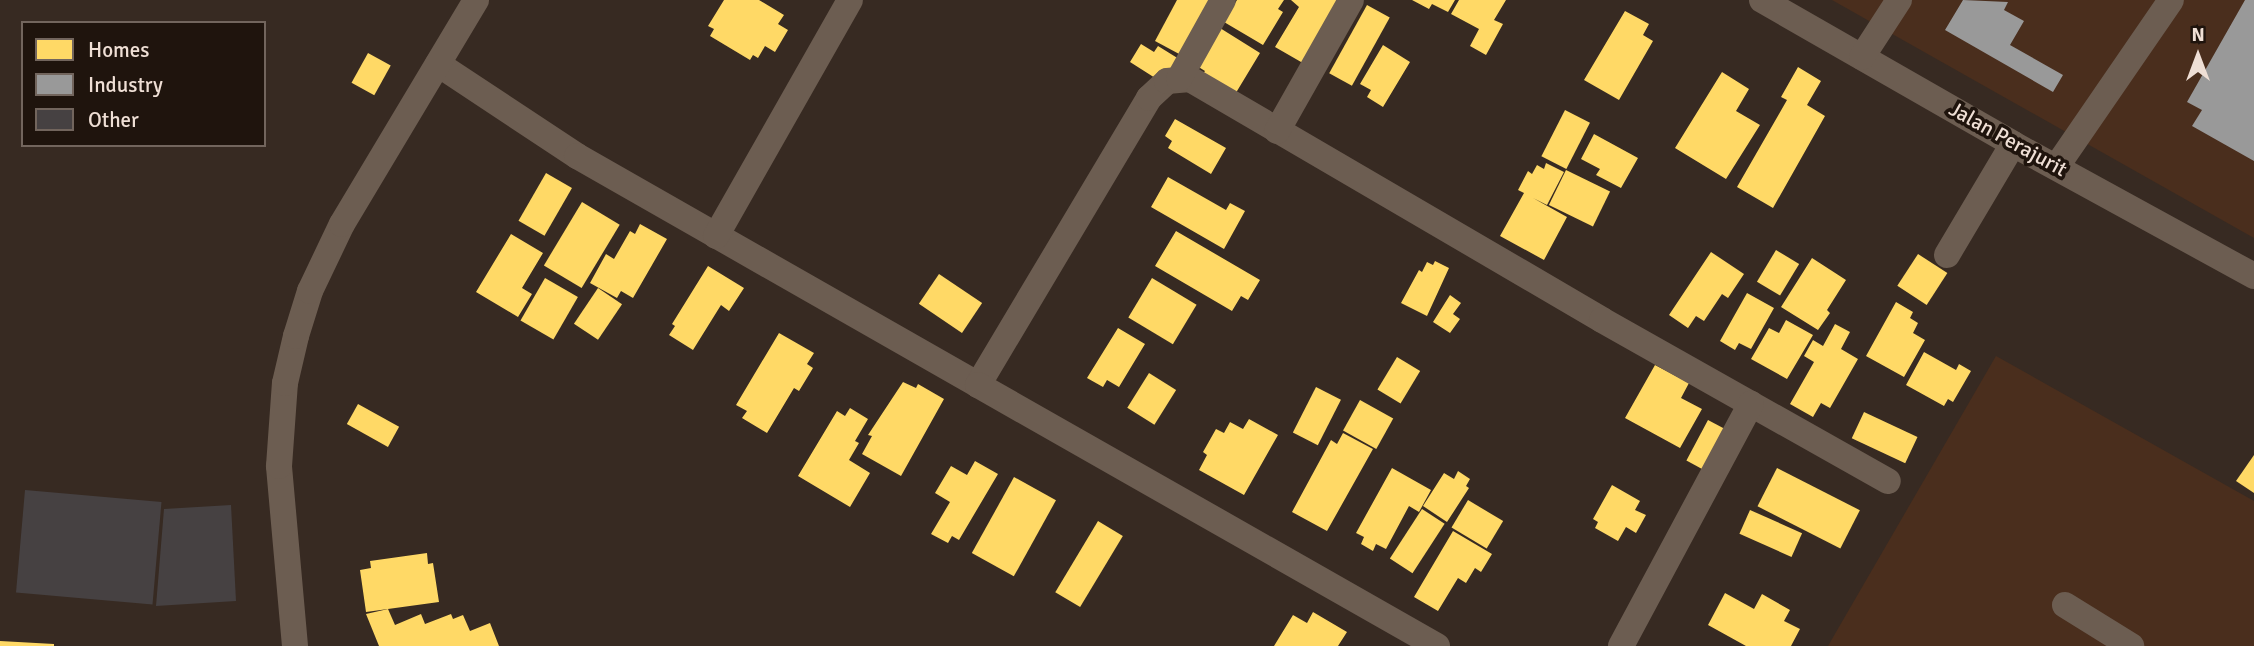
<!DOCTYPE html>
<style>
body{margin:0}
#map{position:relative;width:2254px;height:646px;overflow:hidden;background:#372a22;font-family:Signika,sans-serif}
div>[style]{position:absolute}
.built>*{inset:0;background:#4a2e1d}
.homes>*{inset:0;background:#ffd966;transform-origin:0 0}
.industry>*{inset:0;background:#999}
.building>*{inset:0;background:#464142;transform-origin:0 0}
.minor>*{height:26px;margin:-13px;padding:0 13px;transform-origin:13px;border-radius:13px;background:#6c5d51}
span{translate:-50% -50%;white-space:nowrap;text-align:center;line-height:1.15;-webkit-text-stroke:7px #1f140d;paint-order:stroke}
.street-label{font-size:21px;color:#efdfd5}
.legend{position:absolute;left:21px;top:21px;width:245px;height:126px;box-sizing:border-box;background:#1f140d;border:2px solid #72655d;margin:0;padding:9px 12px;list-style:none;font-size:21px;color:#efdfd5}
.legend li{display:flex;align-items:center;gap:14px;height:35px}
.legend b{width:35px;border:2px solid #72655d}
.north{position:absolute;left:2163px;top:21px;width:70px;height:70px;-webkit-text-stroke:5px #1f140d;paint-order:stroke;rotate:0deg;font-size:19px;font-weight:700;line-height:28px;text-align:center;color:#efdfd5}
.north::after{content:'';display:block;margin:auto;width:24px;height:32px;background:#efdfd5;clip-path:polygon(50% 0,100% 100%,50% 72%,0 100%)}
</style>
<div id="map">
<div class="built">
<i style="clip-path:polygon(1832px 0,2254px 0,2254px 238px)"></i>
<i style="clip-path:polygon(1996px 356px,2254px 501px,2254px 646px,1828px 646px)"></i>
</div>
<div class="homes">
<i style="clip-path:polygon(724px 0,759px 0,784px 15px,778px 24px,788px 30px,775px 52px,765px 46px,758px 58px,753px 55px,750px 60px,710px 36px,714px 29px,708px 26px)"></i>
<i style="clip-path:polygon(1177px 0,1211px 0,1181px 55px,1155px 41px)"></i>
<i style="clip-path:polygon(1237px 0,1284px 0,1278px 9px,1283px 12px,1263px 45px,1224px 22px)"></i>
<i style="clip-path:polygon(1291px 0,1348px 0,1308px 66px,1275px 47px,1299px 7px)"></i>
<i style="clip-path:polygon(1412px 0,1455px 0,1448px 12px,1432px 4px,1429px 9px)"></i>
<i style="clip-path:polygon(1459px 0,1506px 0,1494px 20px,1503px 24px,1486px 55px,1470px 46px,1479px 29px,1451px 14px)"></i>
<i style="left:1367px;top:5px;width:26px;height:78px;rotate:29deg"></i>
<i style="clip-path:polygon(1625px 11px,1649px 24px,1643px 35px,1653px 41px,1619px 100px,1584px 80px)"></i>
<i style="clip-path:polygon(1220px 28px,1260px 53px,1231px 101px,1198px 81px,1205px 71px,1197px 66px)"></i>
<i style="clip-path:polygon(1141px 44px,1154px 52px,1158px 46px,1179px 59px,1163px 83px,1130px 62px)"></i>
<i style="clip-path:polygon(1383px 45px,1410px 62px,1383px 107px,1367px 97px,1371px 90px,1360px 84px)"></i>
<i style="left:368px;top:53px;width:26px;height:34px;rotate:29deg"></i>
<i style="clip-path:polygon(1798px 67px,1821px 81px,1807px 105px,1825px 116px,1773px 208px,1737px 187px,1787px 100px,1781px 97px)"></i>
<i style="clip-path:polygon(1722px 72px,1749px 89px,1736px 111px,1760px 125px,1726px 179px,1675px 148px)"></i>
<i style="left:1565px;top:110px;width:28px;height:52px;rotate:27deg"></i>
<i style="clip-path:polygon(1175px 119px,1226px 148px,1211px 174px,1168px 148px,1172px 141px,1165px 136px)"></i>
<i style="clip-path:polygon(1594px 134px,1638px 158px,1621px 188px,1596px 175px,1600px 169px,1581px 159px)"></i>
<i style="clip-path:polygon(1546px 163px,1564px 172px,1547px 205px,1533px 198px,1567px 217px,1544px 260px,1500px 236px,1524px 193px,1518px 190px,1528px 171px,1532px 174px,1537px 165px,1544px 169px)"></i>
<i style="left:1566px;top:170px;width:49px;height:39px;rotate:26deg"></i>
<i style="left:546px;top:173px;width:30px;height:55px;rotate:30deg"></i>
<i style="clip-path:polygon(1168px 177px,1226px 210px,1230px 203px,1245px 211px,1224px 249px,1151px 207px)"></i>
<i style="left:582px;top:202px;width:44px;height:74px;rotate:31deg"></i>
<i style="clip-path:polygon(640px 224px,667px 239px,633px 298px,621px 291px,617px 298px,590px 283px,606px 254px,614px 259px,630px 231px,635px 234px)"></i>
<i style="clip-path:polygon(1176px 231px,1260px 280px,1248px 300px,1241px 296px,1232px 311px,1155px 266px)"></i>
<i style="clip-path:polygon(511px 234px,543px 253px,522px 288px,532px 294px,518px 317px,476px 292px)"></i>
<i style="left:1776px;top:250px;width:27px;height:37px;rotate:31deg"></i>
<i style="clip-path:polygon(1711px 252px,1744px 274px,1728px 298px,1722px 294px,1704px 321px,1696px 316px,1688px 328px,1669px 315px)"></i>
<i style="left:1918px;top:254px;width:35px;height:38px;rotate:33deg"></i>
<i style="clip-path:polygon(1812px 258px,1846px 280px,1827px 310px,1830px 313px,1818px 330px,1781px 307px)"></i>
<i style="clip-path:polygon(1435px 261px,1449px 268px,1427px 316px,1401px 303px,1419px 270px,1422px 272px,1427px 262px,1433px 265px)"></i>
<i style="clip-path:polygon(708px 266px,744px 288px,729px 311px,721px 305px,693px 350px,669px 335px,675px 326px,672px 324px)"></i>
<i style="left:939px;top:274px;width:52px;height:36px;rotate:34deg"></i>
<i style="left:545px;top:278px;width:38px;height:49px;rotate:30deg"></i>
<i style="left:1152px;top:278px;width:52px;height:46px;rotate:31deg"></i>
<i style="left:598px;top:288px;width:29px;height:43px;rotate:34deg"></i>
<i style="clip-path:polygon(1747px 293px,1774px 308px,1751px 349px,1739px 343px,1735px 350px,1720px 341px)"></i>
<i style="clip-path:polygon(1450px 295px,1461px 303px,1453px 314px,1460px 319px,1450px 333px,1433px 322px)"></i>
<i style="clip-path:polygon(1896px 302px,1913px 312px,1910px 318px,1918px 323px,1913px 333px,1925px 340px,1904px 377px,1866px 356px)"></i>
<i style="clip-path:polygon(1786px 320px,1813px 335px,1787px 379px,1751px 359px,1769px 328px,1779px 333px)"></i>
<i style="clip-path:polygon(1835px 324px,1850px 332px,1841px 349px,1858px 359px,1830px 408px,1821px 403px,1813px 417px,1790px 404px,1814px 362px,1804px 356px,1813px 340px,1823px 346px)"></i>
<i style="clip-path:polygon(1118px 328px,1145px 344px,1119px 387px,1107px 380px,1103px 387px,1087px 378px)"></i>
<i style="clip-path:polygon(779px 333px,814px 353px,807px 364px,813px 368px,799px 391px,794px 388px,767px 433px,742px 418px,747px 411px,736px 405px)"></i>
<i style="clip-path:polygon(1924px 352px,1956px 370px,1959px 364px,1971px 371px,1953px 402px,1948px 399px,1944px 406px,1906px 385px)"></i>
<i style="left:1397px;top:357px;width:27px;height:38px;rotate:31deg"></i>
<i style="clip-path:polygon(1655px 365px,1689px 383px,1681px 398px,1702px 409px,1680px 448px,1625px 418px)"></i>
<i style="left:1149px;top:373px;width:32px;height:41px;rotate:32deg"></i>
<i style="clip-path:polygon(903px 382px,916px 388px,918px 384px,944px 399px,901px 476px,862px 454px,872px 436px,868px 435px)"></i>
<i style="left:1316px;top:387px;width:28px;height:51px;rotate:27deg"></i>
<i style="left:1360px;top:400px;width:38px;height:35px;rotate:29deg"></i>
<i style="left:358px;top:404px;width:47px;height:23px;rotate:29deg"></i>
<i style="clip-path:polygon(850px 408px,868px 419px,855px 441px,859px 443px,849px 460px,870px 473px,850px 507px,798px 476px,837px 411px,845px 416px)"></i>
<i style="left:1864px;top:412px;width:59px;height:29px;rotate:25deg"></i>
<i style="clip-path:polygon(1249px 419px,1278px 435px,1244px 495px,1199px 470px,1207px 455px,1203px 452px,1216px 429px,1224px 433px,1230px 422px,1243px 429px)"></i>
<i style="left:1708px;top:420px;width:24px;height:46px;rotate:28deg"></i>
<i style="clip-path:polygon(1343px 433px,1373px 449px,1327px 531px,1292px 512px,1331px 440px,1337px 444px)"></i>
<i style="clip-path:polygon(2254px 455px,2254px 493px,2236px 481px)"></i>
<i style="clip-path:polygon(975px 461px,998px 474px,959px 540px,952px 536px,948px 543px,931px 534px,950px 502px,935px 493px,951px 466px,967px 475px)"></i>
<i style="clip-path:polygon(1392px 468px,1431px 490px,1419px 512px,1409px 506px,1386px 549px,1376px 544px,1373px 551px,1361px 544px,1364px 537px,1356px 533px)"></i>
<i style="left:1777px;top:468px;width:93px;height:43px;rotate:27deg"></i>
<i style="clip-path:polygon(1458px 471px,1470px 479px,1466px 486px,1469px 488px,1447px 522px,1423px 506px,1444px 473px,1454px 479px)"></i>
<i style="left:1014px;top:477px;width:48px;height:87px;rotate:29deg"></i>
<i style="clip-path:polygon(1612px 485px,1640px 501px,1635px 510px,1646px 515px,1636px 533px,1626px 527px,1618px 541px,1595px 528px,1598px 522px,1593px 519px)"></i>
<i style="left:1468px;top:500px;width:41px;height:32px;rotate:31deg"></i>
<i style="left:1422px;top:509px;width:27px;height:59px;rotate:33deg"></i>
<i style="left:1750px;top:510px;width:57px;height:26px;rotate:24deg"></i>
<i style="left:1098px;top:521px;width:29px;height:83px;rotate:31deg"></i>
<i style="clip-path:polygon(1453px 531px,1492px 554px,1481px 572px,1475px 568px,1466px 583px,1458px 578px,1438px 611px,1414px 597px)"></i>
<i style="clip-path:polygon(427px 553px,428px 564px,433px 563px,439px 602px,366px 612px,360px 570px,371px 568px,370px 561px)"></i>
<i style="clip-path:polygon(1725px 593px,1754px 609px,1762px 594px,1790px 610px,1784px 621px,1800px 629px,1791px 646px,1746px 646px,1708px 625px)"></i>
<i style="clip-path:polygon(388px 609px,395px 625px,421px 614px,425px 624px,451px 614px,453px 619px,463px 615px,470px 631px,490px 623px,499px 646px,379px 646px,366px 614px)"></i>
<i style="clip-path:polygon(1313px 612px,1347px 632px,1338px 646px,1274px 646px,1293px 615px,1307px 623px)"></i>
<i style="clip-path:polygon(0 641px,54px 644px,54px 646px,0 646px)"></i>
</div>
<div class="industry">
<i style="clip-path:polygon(1963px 0,2008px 2px,2004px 10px,2024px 21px,2010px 45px,2063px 75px,2053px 92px,1945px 30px)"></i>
<i style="clip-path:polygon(2245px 0,2254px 0,2254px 161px,2192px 126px,2202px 110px,2187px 102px)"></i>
</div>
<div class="building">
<i style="left:25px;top:490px;width:137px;height:103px;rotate:5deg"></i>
<i style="clip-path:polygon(231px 505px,236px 601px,156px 606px,164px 509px)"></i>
</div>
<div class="minor">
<i style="left:1762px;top:0;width:289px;rotate:29.8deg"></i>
<i style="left:2013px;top:144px;width:275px;rotate:28.7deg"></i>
<i style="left:1862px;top:57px;width:68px;rotate:-57deg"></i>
<i style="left:438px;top:64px;width:167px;rotate:33.5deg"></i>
<i style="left:577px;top:156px;width:462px;rotate:29.7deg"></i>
<i style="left:978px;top:385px;width:334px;rotate:-59.2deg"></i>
<i style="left:1149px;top:98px;width:25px;rotate:-43deg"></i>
<i style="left:1167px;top:81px;width:23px;rotate:-5deg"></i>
<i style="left:1190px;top:79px;width:477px;rotate:30.3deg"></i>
<i style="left:1602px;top:320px;width:328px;rotate:29.4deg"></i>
<i style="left:1179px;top:79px;width:90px;rotate:-60.9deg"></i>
<i style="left:1277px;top:131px;width:150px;rotate:-60.5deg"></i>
<i style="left:2057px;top:166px;width:201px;rotate:-55.5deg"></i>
<i style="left:716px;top:236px;width:271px;rotate:-60.4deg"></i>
<i style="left:1947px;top:255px;width:129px;rotate:-59.3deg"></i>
<i style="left:978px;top:385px;width:528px;rotate:29.62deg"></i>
<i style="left:2065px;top:605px;width:78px;rotate:31.8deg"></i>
<i style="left:295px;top:646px;width:181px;rotate:-95.1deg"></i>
<i style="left:279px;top:466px;width:83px;rotate:-85.9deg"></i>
<i style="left:285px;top:383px;width:48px;rotate:-76.8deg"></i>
<i style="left:296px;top:336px;width:47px;rotate:-72.7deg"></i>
<i style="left:310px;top:291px;width:74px;rotate:-64.5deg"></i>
<i style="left:342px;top:224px;width:261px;rotate:-59.1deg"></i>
<i style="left:1621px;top:646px;width:275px;rotate:-61.8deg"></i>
</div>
<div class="street-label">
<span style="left:2008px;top:139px;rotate:29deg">Jalan Perajurit</span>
</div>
<ul class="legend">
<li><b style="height:19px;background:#ffd966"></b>Homes</li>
<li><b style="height:19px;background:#999"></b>Industry</li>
<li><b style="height:19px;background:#464142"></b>Other</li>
</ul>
<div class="north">N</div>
</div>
